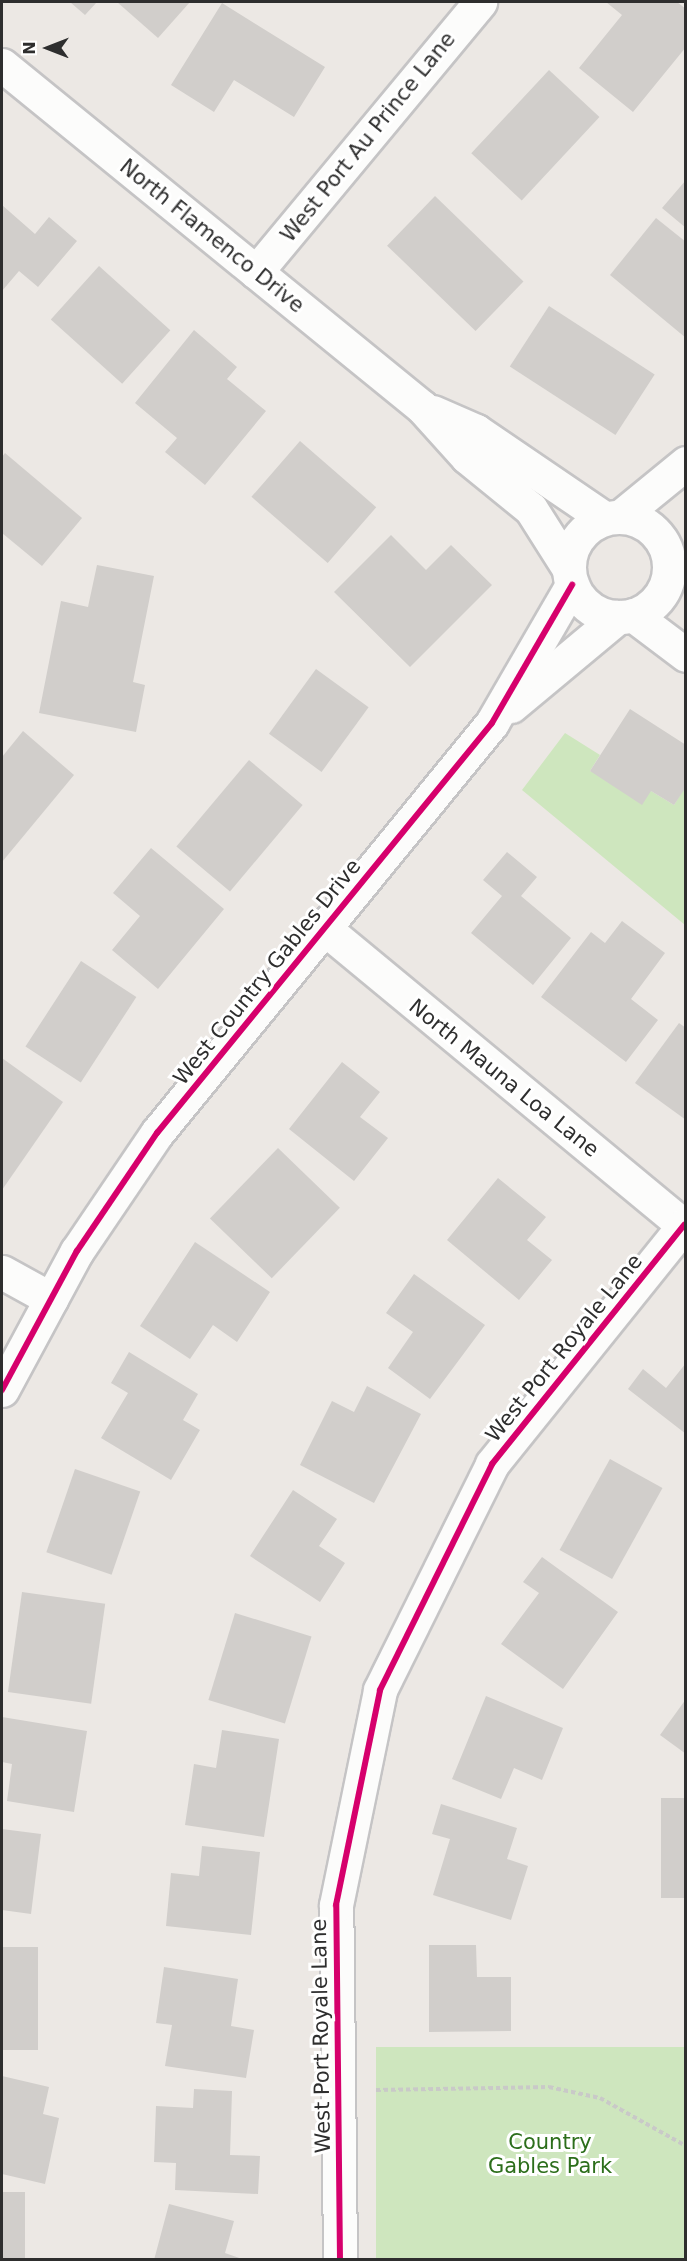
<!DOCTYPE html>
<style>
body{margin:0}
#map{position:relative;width:687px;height:2261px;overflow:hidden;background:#ece8e4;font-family:"DejaVu Sans",sans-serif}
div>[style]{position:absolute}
.green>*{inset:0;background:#cee6be;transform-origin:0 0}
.building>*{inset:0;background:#d1cecb;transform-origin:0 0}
.path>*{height:4px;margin-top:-2px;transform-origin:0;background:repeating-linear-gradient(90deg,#c9c9c8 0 4.5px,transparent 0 7.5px)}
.roads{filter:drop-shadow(2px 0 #c5c4c5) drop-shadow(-2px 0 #c5c4c5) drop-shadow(0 2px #c5c4c5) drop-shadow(0 -2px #c5c4c5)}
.street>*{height:33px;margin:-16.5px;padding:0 16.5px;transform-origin:16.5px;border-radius:16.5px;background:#fcfcfb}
.secondary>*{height:33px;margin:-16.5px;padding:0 16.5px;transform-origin:16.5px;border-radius:16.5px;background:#fcfcfb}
.secondary>.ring{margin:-16.5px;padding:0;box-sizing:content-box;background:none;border:33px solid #fcfcfb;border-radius:50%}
.cycleway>*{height:6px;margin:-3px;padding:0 3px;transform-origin:3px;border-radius:3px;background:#d6006c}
span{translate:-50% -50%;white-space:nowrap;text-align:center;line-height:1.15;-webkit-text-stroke:6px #fff;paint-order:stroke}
.street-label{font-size:21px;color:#2e2e2e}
.park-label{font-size:21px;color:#2c6e1b}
.frame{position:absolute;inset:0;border:3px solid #2e2e2e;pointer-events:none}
.north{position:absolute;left:18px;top:18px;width:60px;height:60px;-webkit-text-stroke:4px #fff;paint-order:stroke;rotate:270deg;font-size:16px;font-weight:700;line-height:24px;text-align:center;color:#2e2e2e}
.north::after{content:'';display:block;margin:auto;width:21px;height:27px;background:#2e2e2e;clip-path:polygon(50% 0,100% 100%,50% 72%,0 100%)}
</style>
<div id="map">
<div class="green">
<i style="clip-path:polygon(565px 733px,600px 755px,590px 771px,651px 791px,674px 805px,685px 787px,685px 925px,522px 790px)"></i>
<i style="left:685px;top:2047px;width:212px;height:309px;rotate:90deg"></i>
</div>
<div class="building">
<i style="clip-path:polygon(70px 2px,97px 2px,85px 15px)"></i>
<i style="clip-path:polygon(117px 2px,190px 2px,158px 38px)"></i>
<i style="clip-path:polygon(606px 2px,677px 2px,686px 9px,686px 47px,633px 112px,579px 68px,622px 15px)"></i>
<i style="clip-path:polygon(222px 3px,325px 67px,294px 117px,234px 80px,214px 112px,171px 85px)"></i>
<i style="left:549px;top:70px;width:69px;height:114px;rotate:43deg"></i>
<i style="clip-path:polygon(686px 180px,686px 228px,662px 208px)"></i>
<i style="left:435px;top:196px;width:123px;height:69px;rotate:44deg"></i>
<i style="clip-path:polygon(2px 205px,35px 234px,49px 217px,77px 241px,38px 287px,19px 271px,2px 291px)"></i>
<i style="clip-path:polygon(656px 218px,686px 242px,686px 338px,610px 275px)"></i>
<i style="left:99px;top:266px;width:96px;height:72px;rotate:42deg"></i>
<i style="left:549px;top:306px;width:126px;height:72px;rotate:33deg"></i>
<i style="clip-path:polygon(194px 330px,237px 367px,227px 379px,266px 411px,205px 485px,165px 452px,177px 438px,135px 403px)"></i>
<i style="left:300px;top:441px;width:101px;height:74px;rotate:41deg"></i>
<i style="clip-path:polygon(5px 453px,82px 518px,42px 566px,2px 533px,2px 457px)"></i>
<i style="clip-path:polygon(391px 535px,426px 570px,451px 545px,492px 585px,410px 667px,334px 592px)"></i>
<i style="clip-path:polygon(97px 565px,154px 576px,133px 682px,145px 685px,136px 732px,39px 713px,61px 601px,88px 607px)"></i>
<i style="left:316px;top:669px;width:65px;height:80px;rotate:36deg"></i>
<i style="clip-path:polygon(630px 709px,686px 745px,686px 787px,674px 805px,651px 791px,642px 805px,590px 771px)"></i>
<i style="clip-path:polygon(23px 731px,74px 775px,2px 862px,2px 757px)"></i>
<i style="left:249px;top:760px;width:70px;height:113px;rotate:40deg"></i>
<i style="clip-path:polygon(151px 848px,224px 909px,158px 989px,112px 950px,140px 916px,113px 893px)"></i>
<i style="clip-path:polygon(507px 852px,537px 877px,521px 896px,571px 938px,533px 985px,471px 933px,502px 896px,483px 880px)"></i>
<i style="clip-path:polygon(622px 921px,665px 953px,631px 999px,658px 1020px,626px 1062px,541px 997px,591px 932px,605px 943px)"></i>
<i style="left:81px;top:961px;width:66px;height:102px;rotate:33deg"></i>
<i style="clip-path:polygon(679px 1023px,686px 1028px,686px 1120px,635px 1083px)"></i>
<i style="clip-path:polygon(2px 1058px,63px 1102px,2px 1190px)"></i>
<i style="clip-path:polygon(342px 1062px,380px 1092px,360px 1117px,388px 1138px,354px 1181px,289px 1129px)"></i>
<i style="left:278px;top:1148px;width:86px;height:98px;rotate:44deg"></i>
<i style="clip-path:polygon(498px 1178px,546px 1217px,527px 1240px,552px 1260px,519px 1300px,447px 1240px)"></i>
<i style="clip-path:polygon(195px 1242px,270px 1292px,237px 1342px,213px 1325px,190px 1359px,140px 1326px)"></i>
<i style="clip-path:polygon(414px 1274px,485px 1325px,430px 1399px,388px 1368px,413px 1332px,386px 1313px)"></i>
<i style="clip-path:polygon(129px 1352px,198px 1394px,183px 1420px,200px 1430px,171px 1480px,101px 1438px,128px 1393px,111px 1383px)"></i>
<i style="clip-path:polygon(686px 1363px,686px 1434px,628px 1389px,643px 1369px,666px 1388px)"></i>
<i style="clip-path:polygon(367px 1386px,421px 1414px,374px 1503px,300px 1465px,332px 1401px,354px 1412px)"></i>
<i style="left:610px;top:1459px;width:60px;height:104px;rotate:29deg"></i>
<i style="left:75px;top:1469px;width:69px;height:88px;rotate:19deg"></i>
<i style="clip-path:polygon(293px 1490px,337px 1519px,319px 1546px,345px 1563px,320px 1602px,250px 1556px)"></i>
<i style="clip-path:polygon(542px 1557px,618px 1612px,563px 1689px,501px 1644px,539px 1593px,523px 1582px)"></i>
<i style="left:22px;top:1592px;width:84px;height:101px;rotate:8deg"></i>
<i style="left:235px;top:1613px;width:80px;height:91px;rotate:17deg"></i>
<i style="clip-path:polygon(486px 1696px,563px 1728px,542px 1780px,514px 1768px,501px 1799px,452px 1779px)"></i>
<i style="clip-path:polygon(686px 1699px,686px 1754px,660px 1735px)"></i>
<i style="clip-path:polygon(2px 1717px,87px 1731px,74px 1812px,7px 1801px,12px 1764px,2px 1762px)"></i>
<i style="clip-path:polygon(222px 1730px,279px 1739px,264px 1837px,185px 1825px,194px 1764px,216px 1768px)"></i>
<i style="left:661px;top:1798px;width:25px;height:100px"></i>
<i style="clip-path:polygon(441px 1804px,517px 1828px,507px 1859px,528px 1866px,511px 1920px,433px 1895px,450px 1839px,432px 1834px)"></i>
<i style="clip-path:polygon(2px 1829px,41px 1834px,31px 1914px,2px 1910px)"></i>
<i style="clip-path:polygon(202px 1846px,260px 1852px,251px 1935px,166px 1926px,171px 1873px,199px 1876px)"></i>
<i style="clip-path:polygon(429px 1945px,476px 1945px,477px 1977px,511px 1977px,511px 2031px,429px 2032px)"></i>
<i style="left:2px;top:1947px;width:36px;height:103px"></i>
<i style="clip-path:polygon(164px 1967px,238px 1979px,231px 2026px,254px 2030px,246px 2078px,165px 2066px,172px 2025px,156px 2023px)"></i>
<i style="clip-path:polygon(2px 2076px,49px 2087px,43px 2114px,59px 2118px,45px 2184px,2px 2174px)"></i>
<i style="clip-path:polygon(194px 2089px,232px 2091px,230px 2155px,260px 2156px,258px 2194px,175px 2190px,176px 2163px,154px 2162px,156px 2106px,193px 2108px)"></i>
<i style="left:2px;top:2192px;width:23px;height:68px"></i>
<i style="clip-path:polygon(169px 2204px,234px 2221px,225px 2253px,245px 2260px,154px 2260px)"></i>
</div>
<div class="path">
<i style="left:376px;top:2090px;width:173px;rotate:-1deg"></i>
<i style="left:549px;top:2087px;width:52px;rotate:12.2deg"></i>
<i style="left:600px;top:2098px;width:98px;rotate:29.2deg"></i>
</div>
<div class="roads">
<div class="street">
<i style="left:256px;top:272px;width:351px;rotate:-50.3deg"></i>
<i style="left:511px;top:706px;width:139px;rotate:-39.8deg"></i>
<i style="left:324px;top:928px;width:470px;rotate:39.6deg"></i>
<i style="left:2px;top:1272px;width:56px;rotate:28.9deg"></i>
<i style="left:2px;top:1390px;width:158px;rotate:-61.7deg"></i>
<i style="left:77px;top:1251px;width:143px;rotate:-55.9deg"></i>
<i style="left:157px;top:1133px;width:529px;rotate:-50.75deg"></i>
<i style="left:492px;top:723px;width:160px;rotate:-59.9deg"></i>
<i style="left:340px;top:2260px;width:355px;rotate:-90.6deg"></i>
<i style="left:336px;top:1905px;width:219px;rotate:-78.4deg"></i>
<i style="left:380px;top:1690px;width:252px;rotate:-63.6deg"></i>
<i style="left:492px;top:1464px;width:307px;rotate:-51.2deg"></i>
</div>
<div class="secondary">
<i style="left:2px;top:65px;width:542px;rotate:39.16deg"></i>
<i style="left:422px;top:407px;width:67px;rotate:48deg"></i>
<i style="left:467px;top:457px;width:82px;rotate:39.1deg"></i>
<i style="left:531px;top:509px;width:71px;rotate:57.7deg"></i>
<i style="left:433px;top:412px;width:47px;rotate:23.8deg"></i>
<i style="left:476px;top:431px;width:155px;rotate:34.2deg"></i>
<i style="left:621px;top:516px;width:84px;rotate:-39.2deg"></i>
<i class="ring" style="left:569px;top:517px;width:67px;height:67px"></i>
<i style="left:633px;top:615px;width:66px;rotate:37deg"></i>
</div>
</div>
<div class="cycleway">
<i style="left:2px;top:1390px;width:158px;rotate:-61.7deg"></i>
<i style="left:77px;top:1251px;width:143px;rotate:-55.9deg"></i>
<i style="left:157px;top:1133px;width:529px;rotate:-50.75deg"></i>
<i style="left:492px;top:723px;width:160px;rotate:-59.9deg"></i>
<i style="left:340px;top:2260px;width:355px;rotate:-90.6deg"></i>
<i style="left:336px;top:1905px;width:219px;rotate:-78.4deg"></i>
<i style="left:380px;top:1690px;width:252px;rotate:-63.6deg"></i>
<i style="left:492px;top:1464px;width:307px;rotate:-51.2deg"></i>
</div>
<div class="street-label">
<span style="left:368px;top:137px;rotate:-51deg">West Port Au Prince Lane</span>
<span style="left:212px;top:236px;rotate:39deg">North Flamenco Drive</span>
<span style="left:267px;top:972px;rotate:-51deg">West Country Gables Drive</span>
<span style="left:504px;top:1078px;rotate:39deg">North Mauna Loa Lane</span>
<span style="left:564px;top:1348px;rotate:-51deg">West Port Royale Lane</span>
<span style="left:321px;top:2036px;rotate:-91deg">West Port Royale Lane</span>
</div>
<div class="park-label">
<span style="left:550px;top:2154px">Country<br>Gables Park</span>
</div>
<div class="frame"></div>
<div class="north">N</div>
</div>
